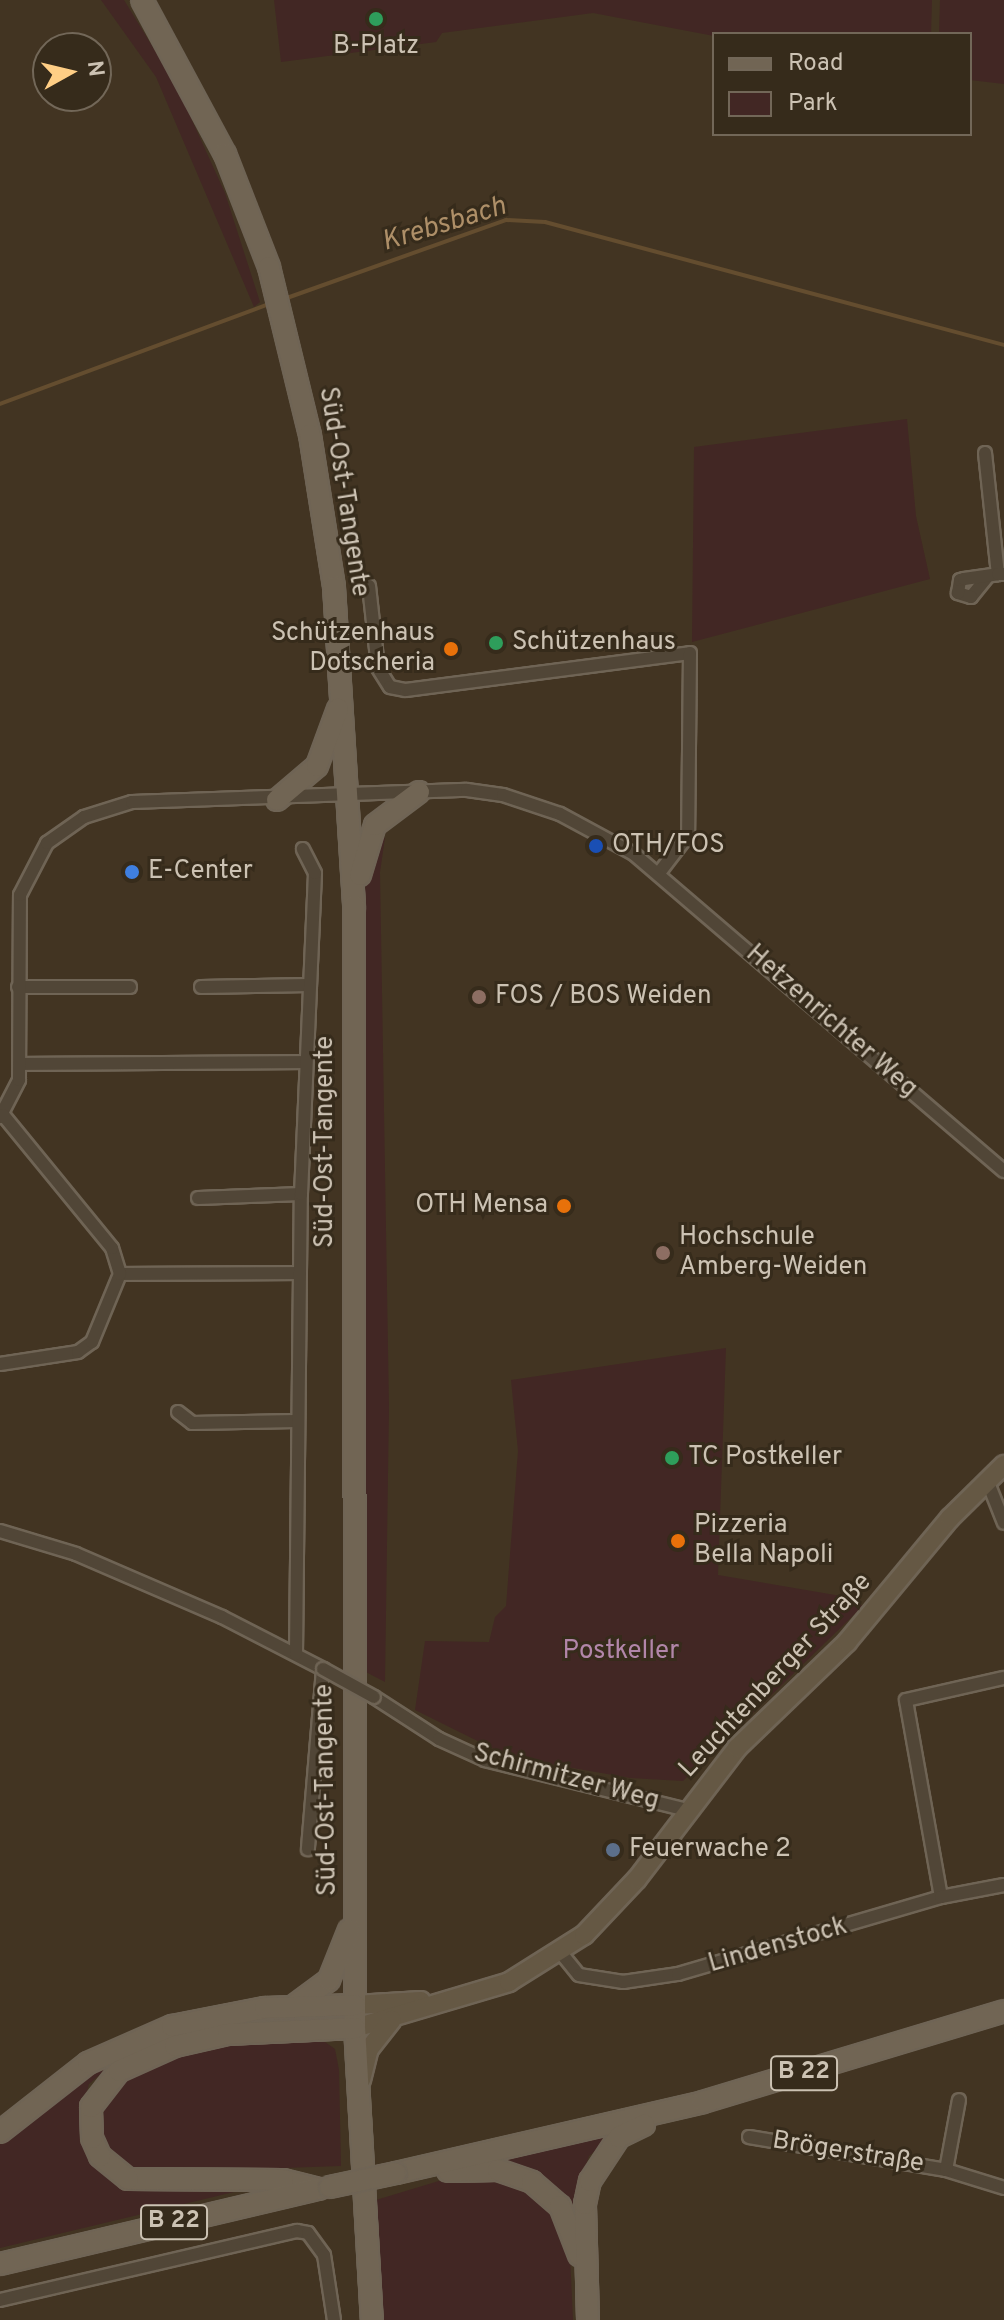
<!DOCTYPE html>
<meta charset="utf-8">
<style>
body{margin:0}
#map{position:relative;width:1004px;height:2320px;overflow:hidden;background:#423422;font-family:Overpass,sans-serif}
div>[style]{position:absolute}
.green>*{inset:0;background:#422724}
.stream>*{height:4px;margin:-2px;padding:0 2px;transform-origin:2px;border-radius:2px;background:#644d2f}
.roads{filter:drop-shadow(2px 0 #6f6455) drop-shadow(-2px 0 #6f6455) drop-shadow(0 2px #6f6455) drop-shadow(0 -2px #6f6455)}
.street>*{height:12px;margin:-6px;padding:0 6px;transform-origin:6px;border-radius:6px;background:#514637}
.secondary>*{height:18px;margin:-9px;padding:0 9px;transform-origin:9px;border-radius:9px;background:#655844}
.primary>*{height:20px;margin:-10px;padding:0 10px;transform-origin:10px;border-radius:10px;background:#716554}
.bridges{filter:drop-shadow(2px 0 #6f6455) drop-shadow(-2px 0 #6f6455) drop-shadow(0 2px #6f6455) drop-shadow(0 -2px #6f6455)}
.street-bridge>*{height:12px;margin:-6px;padding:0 6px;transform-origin:6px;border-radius:6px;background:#514637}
.primary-bridge>*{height:20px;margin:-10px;padding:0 10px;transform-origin:10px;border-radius:10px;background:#716554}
.dots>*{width:22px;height:22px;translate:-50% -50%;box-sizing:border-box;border:4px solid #362b1b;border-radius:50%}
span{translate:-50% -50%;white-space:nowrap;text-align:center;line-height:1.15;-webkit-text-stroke:6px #362b1b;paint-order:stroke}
.shield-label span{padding:2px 6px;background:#362b1b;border:2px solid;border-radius:6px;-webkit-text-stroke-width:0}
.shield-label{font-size:24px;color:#ccc2b3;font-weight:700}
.poi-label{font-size:26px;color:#ccc2b3}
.right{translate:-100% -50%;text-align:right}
.left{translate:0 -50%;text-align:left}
.street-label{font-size:26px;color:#ccc2b3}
.park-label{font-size:26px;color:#b286a9}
.water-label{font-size:28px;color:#ae8f68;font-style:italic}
.legend{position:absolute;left:712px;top:32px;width:260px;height:104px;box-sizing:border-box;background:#362b1b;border:2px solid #726758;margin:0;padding:10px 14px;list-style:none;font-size:24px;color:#ccc2b3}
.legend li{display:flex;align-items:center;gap:16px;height:40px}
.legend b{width:40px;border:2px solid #726758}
.north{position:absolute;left:32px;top:32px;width:80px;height:80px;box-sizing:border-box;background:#362b1b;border:2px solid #726758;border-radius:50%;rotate:82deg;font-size:22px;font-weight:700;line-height:32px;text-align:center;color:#ccc2b3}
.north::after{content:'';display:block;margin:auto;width:28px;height:36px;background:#ffce85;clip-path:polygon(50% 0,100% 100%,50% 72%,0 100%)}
</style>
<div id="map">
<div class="green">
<i style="clip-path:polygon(101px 0,124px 0,176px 85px,225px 193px,260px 302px,254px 307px,156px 77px)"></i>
<i style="clip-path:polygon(274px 0,932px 0,931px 34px,714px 36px,593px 13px,442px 33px,436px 42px,281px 62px)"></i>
<i style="clip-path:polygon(940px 0,1004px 0,1004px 84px,970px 80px,970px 34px,939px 34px)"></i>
<i style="clip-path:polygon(907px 419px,916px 516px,930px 579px,692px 642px,694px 447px)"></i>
<i style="clip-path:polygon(374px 832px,385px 838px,380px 872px,389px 1407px,385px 1682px,362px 1670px,363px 902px)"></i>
<i style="clip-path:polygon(726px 1348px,718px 1575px,847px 1597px,863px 1606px,683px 1781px,630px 1778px,510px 1757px,415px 1710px,425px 1641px,489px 1642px,495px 1617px,506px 1606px,518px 1451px,511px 1380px)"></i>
<i style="clip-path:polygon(309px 2014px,309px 2021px,161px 2040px,110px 2066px,89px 2084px,82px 2110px,104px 2171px,268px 2184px,0 2248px,0 2139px,63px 2086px,154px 2038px,234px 2019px)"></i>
<i style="clip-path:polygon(315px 2035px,335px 2049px,339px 2070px,341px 2166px,136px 2173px,102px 2147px,96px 2112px,120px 2076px,187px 2047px)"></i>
<i style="clip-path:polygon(624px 2126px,589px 2156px,578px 2190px,576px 2228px,558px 2196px,485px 2160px)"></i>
<i style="clip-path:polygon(478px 2175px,528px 2188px,551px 2209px,570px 2256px,573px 2320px,379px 2320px,376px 2200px,452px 2177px)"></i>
</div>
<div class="stream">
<i style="left:284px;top:299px;width:236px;rotate:-19.6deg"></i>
<i style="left:506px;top:220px;width:39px;rotate:3deg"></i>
<i style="left:545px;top:222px;width:475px;rotate:15deg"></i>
<i style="left:0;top:404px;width:290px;rotate:-20.4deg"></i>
</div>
<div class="roads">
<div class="street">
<i style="left:985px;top:453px;width:122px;rotate:83.9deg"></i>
<i style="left:988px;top:576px;width:27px;rotate:129deg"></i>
<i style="left:971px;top:597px;width:14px;rotate:-163deg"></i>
<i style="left:958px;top:593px;width:13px;rotate:-81deg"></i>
<i style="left:960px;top:580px;width:4px;rotate:-14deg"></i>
<i style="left:964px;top:579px;width:34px;rotate:-8deg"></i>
<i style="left:998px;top:574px;width:6px"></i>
<i style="left:369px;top:586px;width:82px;rotate:83.7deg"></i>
<i style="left:378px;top:668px;width:22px;rotate:58deg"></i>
<i style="left:390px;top:687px;width:16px;rotate:11deg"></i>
<i style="left:406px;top:690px;width:286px;rotate:-7.4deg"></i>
<i style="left:690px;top:653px;width:182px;rotate:90.6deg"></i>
<i style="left:688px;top:835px;width:48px;rotate:127.3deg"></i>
<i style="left:18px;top:987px;width:112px"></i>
<i style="left:201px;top:987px;width:108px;rotate:-1.1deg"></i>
<i style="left:20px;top:1064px;width:285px;rotate:-0.4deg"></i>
<i style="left:0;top:1117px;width:42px;rotate:-62.8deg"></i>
<i style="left:19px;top:1080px;width:185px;rotate:-89.7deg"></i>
<i style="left:20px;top:895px;width:59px;rotate:-62.6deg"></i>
<i style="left:47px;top:843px;width:45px;rotate:-35.1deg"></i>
<i style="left:84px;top:817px;width:50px;rotate:-17.4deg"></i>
<i style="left:132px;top:802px;width:335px;rotate:-2.1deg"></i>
<i style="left:467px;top:790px;width:36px;rotate:8deg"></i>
<i style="left:503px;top:795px;width:60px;rotate:18.4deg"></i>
<i style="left:560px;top:814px;width:84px;rotate:28.4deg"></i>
<i style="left:634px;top:854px;width:487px;rotate:40.6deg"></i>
<i style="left:198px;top:1198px;width:103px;rotate:-2.2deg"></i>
<i style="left:120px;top:1274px;width:180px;rotate:-0.3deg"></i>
<i style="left:0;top:1364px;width:79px;rotate:-8.7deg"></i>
<i style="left:78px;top:1352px;width:17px;rotate:-36deg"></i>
<i style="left:92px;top:1342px;width:74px;rotate:-67.6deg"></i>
<i style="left:120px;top:1274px;width:27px;rotate:-107deg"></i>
<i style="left:112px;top:1248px;width:172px;rotate:-129.3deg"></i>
<i style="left:178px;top:1412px;width:18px;rotate:38deg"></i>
<i style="left:192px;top:1423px;width:104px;rotate:-1.1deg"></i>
<i style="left:987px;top:1480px;width:46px;rotate:68.4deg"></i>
<i style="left:0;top:1531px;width:79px;rotate:16.8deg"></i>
<i style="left:76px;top:1554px;width:159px;rotate:23.3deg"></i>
<i style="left:222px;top:1617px;width:114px;rotate:27.2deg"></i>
<i style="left:323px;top:1669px;width:181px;rotate:94.8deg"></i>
<i style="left:296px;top:1654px;width:460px;rotate:-89.4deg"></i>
<i style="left:301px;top:1194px;width:321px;rotate:-87.5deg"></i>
<i style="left:315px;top:873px;width:27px;rotate:-117deg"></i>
<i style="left:374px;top:1697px;width:77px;rotate:32.9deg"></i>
<i style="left:439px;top:1739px;width:51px;rotate:24.5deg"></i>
<i style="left:485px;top:1760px;width:208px;rotate:13.9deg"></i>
<i style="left:941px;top:1897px;width:200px;rotate:-100.1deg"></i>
<i style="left:906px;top:1700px;width:100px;rotate:-12.7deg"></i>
<i style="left:561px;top:1953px;width:28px;rotate:51deg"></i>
<i style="left:579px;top:1975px;width:45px;rotate:9deg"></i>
<i style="left:623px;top:1982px;width:56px;rotate:-8.3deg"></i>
<i style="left:678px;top:1974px;width:274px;rotate:-16.3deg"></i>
<i style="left:941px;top:1897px;width:64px;rotate:-10.8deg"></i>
<i style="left:749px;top:2137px;width:200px;rotate:9.5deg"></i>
<i style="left:946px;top:2170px;width:61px;rotate:17.2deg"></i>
<i style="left:946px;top:2170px;width:71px;rotate:-79.5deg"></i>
<i style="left:0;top:2300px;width:305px;rotate:-13.1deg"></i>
<i style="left:297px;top:2231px;width:11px;rotate:10deg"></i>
<i style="left:308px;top:2233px;width:27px;rotate:54deg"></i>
<i style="left:324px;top:2255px;width:66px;rotate:81.3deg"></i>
</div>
<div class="secondary">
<i style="left:355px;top:2005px;width:66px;rotate:-3.5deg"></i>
<i style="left:355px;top:2028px;width:161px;rotate:-16.6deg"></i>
<i style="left:509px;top:1982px;width:89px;rotate:-32.1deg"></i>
<i style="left:584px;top:1935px;width:77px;rotate:-46.6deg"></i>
<i style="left:637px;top:1879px;width:165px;rotate:-52.6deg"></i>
<i style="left:737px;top:1748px;width:153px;rotate:-43.9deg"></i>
<i style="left:847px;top:1642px;width:161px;rotate:-50.3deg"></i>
<i style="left:950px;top:1518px;width:76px;rotate:-44.5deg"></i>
<i style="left:361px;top:2080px;width:32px;rotate:-76deg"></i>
<i style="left:369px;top:2049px;width:37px;rotate:-52deg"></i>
</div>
<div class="primary">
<i style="left:142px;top:0;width:175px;rotate:61.7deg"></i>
<i style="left:225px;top:154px;width:121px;rotate:68.7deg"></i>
<i style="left:269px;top:267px;width:173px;rotate:76.3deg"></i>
<i style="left:310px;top:435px;width:154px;rotate:81deg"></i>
<i style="left:334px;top:587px;width:320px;rotate:86.4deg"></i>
<i style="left:354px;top:906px;width:1122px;rotate:89.95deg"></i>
<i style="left:355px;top:2028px;width:292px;rotate:86.7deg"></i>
<i style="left:277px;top:800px;width:52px;rotate:-40.4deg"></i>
<i style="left:317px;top:766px;width:61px;rotate:-69.8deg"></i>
<i style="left:360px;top:875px;width:52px;rotate:-73.3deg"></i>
<i style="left:375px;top:825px;width:55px;rotate:-36.9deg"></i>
<i style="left:295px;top:2005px;width:42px;rotate:-36.3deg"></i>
<i style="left:329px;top:1980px;width:54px;rotate:-68.2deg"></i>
<i style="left:0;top:2132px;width:112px;rotate:-38.1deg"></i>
<i style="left:88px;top:2063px;width:92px;rotate:-23.8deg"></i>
<i style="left:172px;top:2026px;width:95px;rotate:-11deg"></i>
<i style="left:265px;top:2008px;width:90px;rotate:-1.9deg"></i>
<i style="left:448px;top:2171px;width:50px;rotate:-1.1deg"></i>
<i style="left:498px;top:2170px;width:36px;rotate:19deg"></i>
<i style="left:532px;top:2182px;width:37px;rotate:41deg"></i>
<i style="left:560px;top:2206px;width:53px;rotate:68.8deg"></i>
<i style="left:396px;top:2173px;width:315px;rotate:-13deg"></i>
<i style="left:703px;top:2102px;width:314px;rotate:-16.8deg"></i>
<i style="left:319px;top:2189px;width:37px;rotate:-166deg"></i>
<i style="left:283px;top:2180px;width:155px;rotate:-179.6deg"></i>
<i style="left:128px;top:2179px;width:36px;rotate:-141deg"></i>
<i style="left:100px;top:2156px;width:20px;rotate:-114deg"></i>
<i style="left:92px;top:2138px;width:31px;rotate:-92deg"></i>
<i style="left:91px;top:2107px;width:46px;rotate:-52.1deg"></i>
<i style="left:119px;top:2071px;width:61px;rotate:-24.1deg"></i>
<i style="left:175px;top:2046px;width:54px;rotate:-12.8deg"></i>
<i style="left:228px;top:2034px;width:127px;rotate:-2.7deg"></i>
<i style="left:0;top:2264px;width:323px;rotate:-13.3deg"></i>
<i style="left:588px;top:2320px;width:116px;rotate:-91.5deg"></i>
<i style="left:585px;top:2204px;width:24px;rotate:-78deg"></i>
<i style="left:590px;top:2181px;width:53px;rotate:-56.6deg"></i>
<i style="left:619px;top:2137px;width:28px;rotate:-26deg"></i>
</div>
</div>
<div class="bridges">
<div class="street-bridge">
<i style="left:323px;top:1669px;width:58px;rotate:28.8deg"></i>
</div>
<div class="primary-bridge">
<i style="left:330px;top:2187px;width:67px;rotate:-12deg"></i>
</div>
</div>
<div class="dots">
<i style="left:376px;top:19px;background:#2e9e5b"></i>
<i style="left:496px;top:643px;background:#2e9e5b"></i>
<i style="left:451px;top:649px;background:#e8710a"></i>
<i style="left:596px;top:846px;background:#1a4fb4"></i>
<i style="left:132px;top:872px;background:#3f7fe0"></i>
<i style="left:479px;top:997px;background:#8d6e63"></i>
<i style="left:564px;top:1206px;background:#e8710a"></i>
<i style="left:663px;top:1253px;background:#8d6e63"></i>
<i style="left:672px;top:1458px;background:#2e9e5b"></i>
<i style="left:678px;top:1541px;background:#e8710a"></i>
<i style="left:613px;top:1850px;background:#5c6f8a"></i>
</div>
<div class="shield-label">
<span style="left:804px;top:2073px">B 22</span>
<span style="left:174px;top:2222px">B 22</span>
</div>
<div class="poi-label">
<span style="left:376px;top:47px">B-Platz</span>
<span class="right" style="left:435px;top:649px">Schützenhaus<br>Dotscheria</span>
<span class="left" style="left:512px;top:643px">Schützenhaus</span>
<span class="left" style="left:612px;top:846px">OTH/FOS</span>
<span class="left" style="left:148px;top:872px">E-Center</span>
<span class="left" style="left:495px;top:997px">FOS / BOS Weiden</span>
<span class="right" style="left:548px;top:1206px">OTH Mensa</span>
<span class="left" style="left:679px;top:1253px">Hochschule<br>Amberg-Weiden</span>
<span class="left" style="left:688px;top:1458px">TC Postkeller</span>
<span class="left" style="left:694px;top:1541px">Pizzeria<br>Bella Napoli</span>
<span class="left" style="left:629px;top:1850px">Feuerwache 2</span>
</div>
<div class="street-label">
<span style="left:343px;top:492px;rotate:81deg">Süd-Ost-Tangente</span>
<span style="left:831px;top:1022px;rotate:41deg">Hetzenrichter Weg</span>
<span style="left:326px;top:1142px;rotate:-90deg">Süd-Ost-Tangente</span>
<span style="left:776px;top:1676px;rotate:-47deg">Leuchtenberger Straße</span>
<span style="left:566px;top:1778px;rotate:15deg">Schirmitzer Weg</span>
<span style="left:327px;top:1790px;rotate:-91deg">Süd-Ost-Tangente</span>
<span style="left:778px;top:1946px;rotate:-16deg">Lindenstock</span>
<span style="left:848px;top:2153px;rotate:9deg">Brögerstraße</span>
</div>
<div class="park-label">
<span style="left:621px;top:1652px">Postkeller</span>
</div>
<div class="water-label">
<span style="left:444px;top:225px;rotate:-17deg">Krebsbach</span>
</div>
<ul class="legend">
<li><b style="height:10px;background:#716554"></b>Road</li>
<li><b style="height:22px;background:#422724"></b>Park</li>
</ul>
<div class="north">N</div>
</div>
